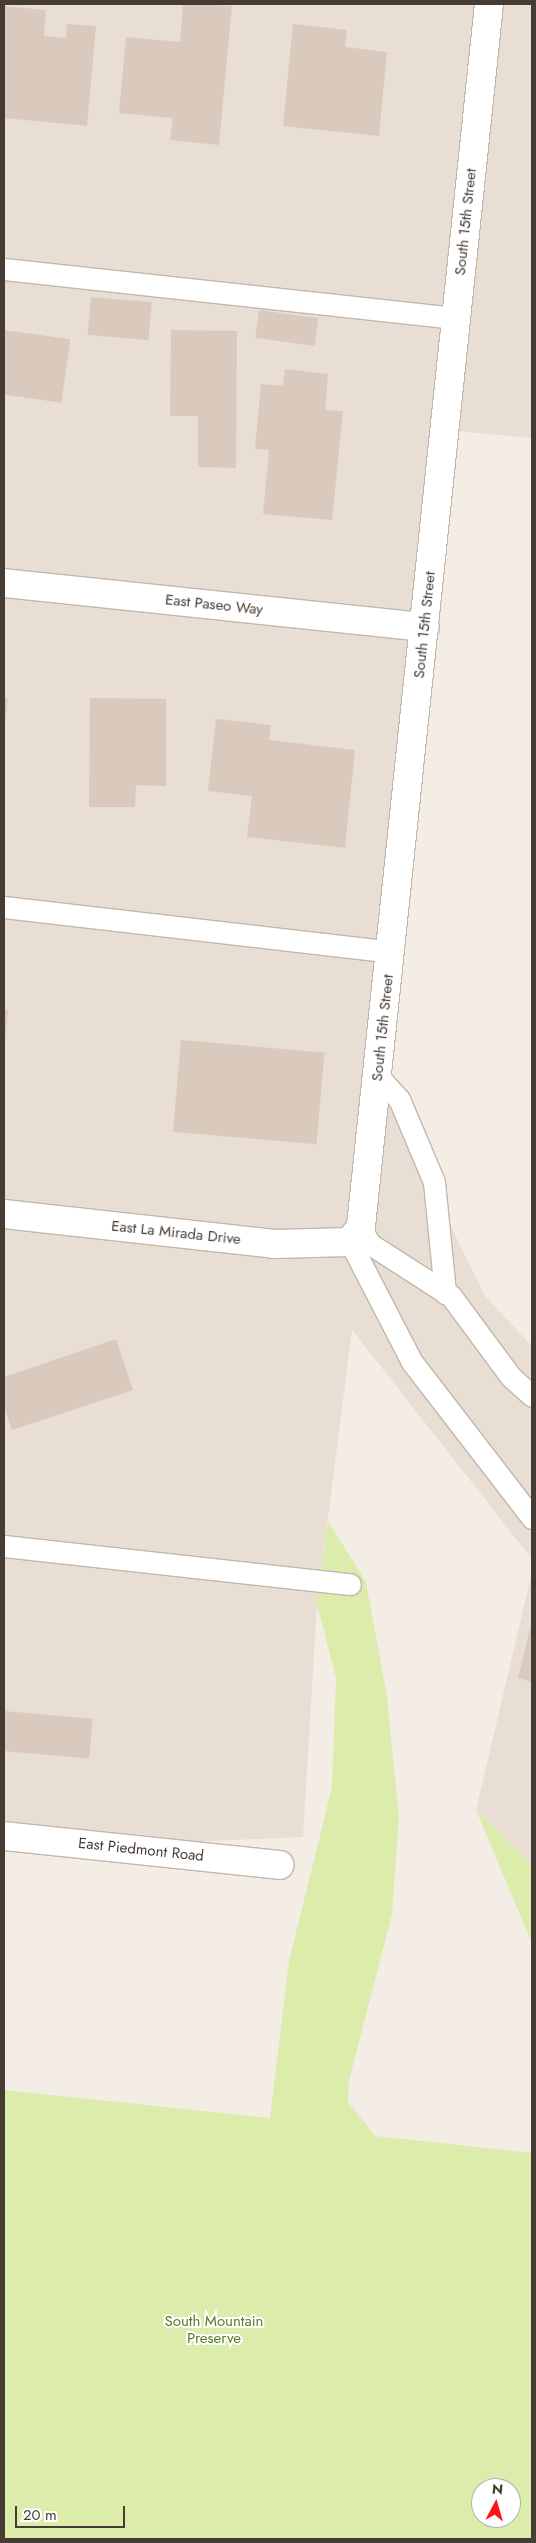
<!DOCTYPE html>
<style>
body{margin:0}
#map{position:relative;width:536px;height:2543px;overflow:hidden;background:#f4ede6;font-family:Jost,sans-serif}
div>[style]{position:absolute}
.residential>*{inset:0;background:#e9ded3}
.green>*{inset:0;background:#dbecab}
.building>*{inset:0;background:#dac9bd;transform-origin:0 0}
.roads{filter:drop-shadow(1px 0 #c3b6aa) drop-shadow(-1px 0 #c3b6aa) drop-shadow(0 1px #c3b6aa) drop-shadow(0 -1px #c3b6aa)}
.lane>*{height:21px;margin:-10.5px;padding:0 10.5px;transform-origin:10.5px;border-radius:10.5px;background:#fff}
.street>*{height:28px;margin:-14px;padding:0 14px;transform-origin:14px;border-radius:14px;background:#fff}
span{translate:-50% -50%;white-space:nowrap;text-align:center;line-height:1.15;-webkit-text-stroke:4px #fff;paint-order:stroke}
.street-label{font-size:15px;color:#473c34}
.park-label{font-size:15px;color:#567e23}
.frame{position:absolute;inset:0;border:5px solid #473c34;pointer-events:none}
.north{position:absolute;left:471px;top:2478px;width:50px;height:50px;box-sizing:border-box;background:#fff;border:1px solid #b5b1ae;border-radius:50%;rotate:6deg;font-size:14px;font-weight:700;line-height:20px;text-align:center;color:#473c34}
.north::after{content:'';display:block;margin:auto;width:18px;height:22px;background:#ff121a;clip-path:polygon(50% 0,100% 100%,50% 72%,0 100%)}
.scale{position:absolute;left:15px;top:2506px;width:110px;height:22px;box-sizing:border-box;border:2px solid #473c34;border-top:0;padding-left:6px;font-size:15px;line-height:18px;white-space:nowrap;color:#473c34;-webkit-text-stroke:4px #fff;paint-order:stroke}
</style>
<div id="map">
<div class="residential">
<i style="clip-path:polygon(4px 4px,532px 4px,532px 438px,445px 430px,378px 1078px,485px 1296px,532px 1346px,532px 1559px,352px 1330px,317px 1604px,303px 1837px,100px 1846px,4px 1836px)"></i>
<i style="clip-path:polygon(532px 1572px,532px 1865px,476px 1810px)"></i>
</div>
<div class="green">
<i style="clip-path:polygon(evenodd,328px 1521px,366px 1582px,387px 1696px,399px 1817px,392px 1914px,349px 2081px,348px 2102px,375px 2136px,532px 2153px,532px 2539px,4px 2539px,4px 2090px,270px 2118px,289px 1961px,332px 1787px,336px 1678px,317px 1604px,328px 1521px,481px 2488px,511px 2488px,511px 2518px,481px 2518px,481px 2488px)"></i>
<i style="clip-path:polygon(476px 1810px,532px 1865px,532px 1942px,529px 1936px)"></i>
</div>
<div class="building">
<i style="clip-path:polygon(183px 4px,232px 6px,219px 145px,170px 140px,173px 118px,119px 113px,126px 37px,180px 42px)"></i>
<i style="clip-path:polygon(4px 6px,46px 10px,44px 36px,66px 38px,67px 24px,96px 26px,87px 126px,4px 118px)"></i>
<i style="clip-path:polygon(293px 24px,347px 30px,345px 47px,387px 52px,379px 136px,283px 126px)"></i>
<i style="left:91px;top:297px;width:61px;height:38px;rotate:5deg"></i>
<i style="left:259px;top:310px;width:60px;height:28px;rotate:8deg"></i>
<i style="left:4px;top:330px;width:67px;height:64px;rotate:8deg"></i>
<i style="clip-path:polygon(171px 330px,237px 331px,236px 468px,198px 467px,198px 416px,170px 416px)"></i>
<i style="clip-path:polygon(285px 369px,328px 374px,325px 410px,343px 411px,332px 520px,263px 514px,269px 450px,255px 449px,261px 384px,283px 386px)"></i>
<i style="clip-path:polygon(4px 698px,8px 698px,5px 722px,4px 722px)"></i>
<i style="clip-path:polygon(90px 698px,166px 699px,166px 786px,136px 785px,135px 807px,89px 807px)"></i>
<i style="clip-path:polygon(216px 719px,271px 725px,269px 740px,355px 750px,345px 848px,247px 837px,252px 796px,208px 791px)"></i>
<i style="clip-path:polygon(4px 1010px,8px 1010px,5px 1040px,4px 1040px)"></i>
<i style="left:181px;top:1040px;width:144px;height:92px;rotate:5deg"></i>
<i style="clip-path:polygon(116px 1339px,133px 1390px,12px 1430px,4px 1406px,4px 1377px)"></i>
<i style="clip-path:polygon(532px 1620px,532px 1682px,518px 1678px)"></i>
<i style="left:4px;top:1711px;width:89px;height:40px;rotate:5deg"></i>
</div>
<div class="roads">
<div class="lane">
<i style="left:4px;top:269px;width:455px;rotate:6.2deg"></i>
<i style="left:4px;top:907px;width:390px;rotate:6.6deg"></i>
<i style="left:378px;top:1076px;width:31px;rotate:48deg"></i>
<i style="left:399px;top:1099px;width:90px;rotate:67.1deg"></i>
<i style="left:434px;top:1182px;width:112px;rotate:84.3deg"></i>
<i style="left:360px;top:1227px;width:20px;rotate:60deg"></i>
<i style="left:370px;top:1244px;width:96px;rotate:32.7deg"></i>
<i style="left:451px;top:1296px;width:101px;rotate:53.5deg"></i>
<i style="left:511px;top:1377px;width:28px;rotate:42deg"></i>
<i style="left:350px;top:1242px;width:135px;rotate:62.7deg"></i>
<i style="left:412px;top:1362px;width:197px;rotate:52.4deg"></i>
<i style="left:4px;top:1546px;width:348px;rotate:6.3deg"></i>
</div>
<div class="street">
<i style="left:4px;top:583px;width:423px;rotate:6deg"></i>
<i style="left:4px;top:1214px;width:272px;rotate:6.3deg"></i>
<i style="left:274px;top:1244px;width:76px;rotate:-1.5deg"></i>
<i style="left:350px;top:1242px;width:19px;rotate:-55deg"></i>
<i style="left:361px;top:1226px;width:1229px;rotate:-84.02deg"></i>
<i style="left:4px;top:1836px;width:277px;rotate:6deg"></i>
</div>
</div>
<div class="street-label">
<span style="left:466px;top:222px;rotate:-84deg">South 15th Street</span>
<span style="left:214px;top:605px;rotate:6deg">East Paseo Way</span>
<span style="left:425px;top:625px;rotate:-84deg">South 15th Street</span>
<span style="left:383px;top:1028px;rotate:-84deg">South 15th Street</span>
<span style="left:176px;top:1233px;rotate:6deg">East La Mirada Drive</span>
<span style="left:141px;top:1850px;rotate:6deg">East Piedmont Road</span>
</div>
<div class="park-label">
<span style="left:214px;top:2330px">South Mountain<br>Preserve</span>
</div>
<div class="frame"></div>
<div class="north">N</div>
<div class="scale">20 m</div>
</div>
